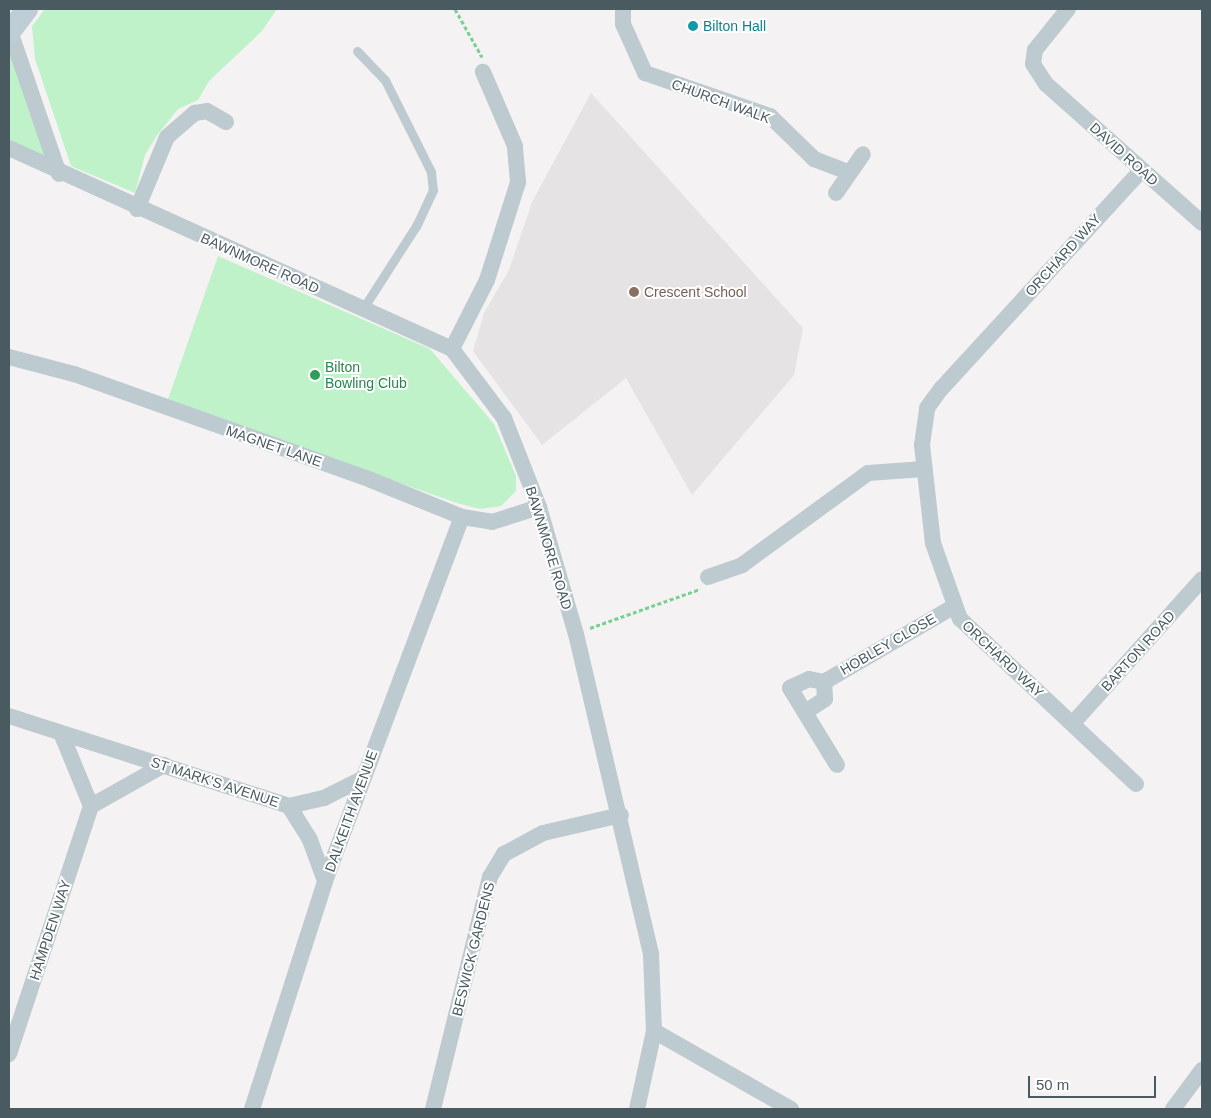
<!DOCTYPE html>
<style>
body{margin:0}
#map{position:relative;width:1211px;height:1118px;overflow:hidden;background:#f4f2f2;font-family:Arial,sans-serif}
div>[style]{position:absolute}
.education>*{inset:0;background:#e5e3e4}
.green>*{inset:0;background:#c0f2ca}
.path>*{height:3px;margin-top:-1.5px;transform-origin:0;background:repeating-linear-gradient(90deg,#76d293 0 4px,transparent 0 6.5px)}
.lane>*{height:9px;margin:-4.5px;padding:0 4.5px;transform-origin:4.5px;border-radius:4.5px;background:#bdcacf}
.street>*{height:16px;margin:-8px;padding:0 8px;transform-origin:8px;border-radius:8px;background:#bdcacf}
.secondary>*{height:22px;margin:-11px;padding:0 11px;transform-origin:11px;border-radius:11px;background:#bfced6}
.dots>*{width:14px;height:14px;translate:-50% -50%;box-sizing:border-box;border:2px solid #fff;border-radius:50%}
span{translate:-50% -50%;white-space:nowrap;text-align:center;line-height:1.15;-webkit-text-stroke:4px #fff;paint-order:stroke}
.culture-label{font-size:14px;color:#0d838f}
.left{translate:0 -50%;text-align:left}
.street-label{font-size:14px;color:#495a60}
.education-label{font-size:14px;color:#785e54}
.leisure-label{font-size:14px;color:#27864d}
.frame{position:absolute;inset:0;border:10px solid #495a60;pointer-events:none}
.scale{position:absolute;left:1028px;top:1076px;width:128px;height:22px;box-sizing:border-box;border:2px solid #495a60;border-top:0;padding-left:6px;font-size:15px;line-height:18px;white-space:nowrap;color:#495a60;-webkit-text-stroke:4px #fff;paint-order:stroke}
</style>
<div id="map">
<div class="education">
<i style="clip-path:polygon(591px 93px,803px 328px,794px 375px,692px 495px,626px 378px,542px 445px,473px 351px,484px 313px,509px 270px,532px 202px)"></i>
</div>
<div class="green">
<i style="clip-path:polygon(45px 9px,277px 9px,262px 31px,209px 81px,198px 100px,178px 109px,158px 134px,145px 155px,135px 193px,71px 166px,35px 59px,32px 26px)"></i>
<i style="clip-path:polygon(9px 54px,14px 59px,47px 161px,9px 139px)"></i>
<i style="clip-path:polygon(218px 256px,430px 349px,494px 424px,516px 476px,516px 491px,501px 506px,480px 509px,457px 503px,167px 402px)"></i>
</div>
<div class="path">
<i style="left:455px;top:9px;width:55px;rotate:60.6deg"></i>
<i style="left:590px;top:628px;width:117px;rotate:-19.5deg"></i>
</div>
<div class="lane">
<i style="left:357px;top:51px;width:40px;rotate:46deg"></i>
<i style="left:385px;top:80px;width:103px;rotate:63.4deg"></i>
<i style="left:431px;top:172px;width:18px;rotate:84deg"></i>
<i style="left:433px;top:190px;width:40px;rotate:115deg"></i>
<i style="left:416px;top:226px;width:96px;rotate:122.7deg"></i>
</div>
<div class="street">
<i style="left:623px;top:9px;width:15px;rotate:90deg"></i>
<i style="left:623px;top:24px;width:54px;rotate:65.8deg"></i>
<i style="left:645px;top:73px;width:132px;rotate:19deg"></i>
<i style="left:770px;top:116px;width:62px;rotate:44.3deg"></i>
<i style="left:814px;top:159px;width:36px;rotate:21deg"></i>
<i style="left:1068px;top:9px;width:53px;rotate:128.8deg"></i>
<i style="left:1035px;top:50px;width:14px;rotate:98deg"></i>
<i style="left:1033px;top:64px;width:24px;rotate:57deg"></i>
<i style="left:1046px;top:84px;width:209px;rotate:41.7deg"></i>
<i style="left:10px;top:31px;width:151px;rotate:71.1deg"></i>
<i style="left:9px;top:148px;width:486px;rotate:24.4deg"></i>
<i style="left:452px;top:349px;width:86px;rotate:53deg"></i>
<i style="left:504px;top:418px;width:96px;rotate:68.5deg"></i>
<i style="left:539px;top:507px;width:132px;rotate:73.8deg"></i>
<i style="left:576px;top:634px;width:329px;rotate:76.8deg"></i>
<i style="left:651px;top:954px;width:77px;rotate:87.8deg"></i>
<i style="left:654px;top:1031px;width:80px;rotate:102.3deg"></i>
<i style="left:836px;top:193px;width:47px;rotate:-55.3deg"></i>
<i style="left:137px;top:209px;width:78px;rotate:-67.4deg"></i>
<i style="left:167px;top:137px;width:37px;rotate:-41deg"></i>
<i style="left:195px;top:113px;width:12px;rotate:-9deg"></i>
<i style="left:207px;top:111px;width:22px;rotate:30deg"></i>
<i style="left:452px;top:349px;width:77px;rotate:-63.1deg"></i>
<i style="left:487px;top:280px;width:103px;rotate:-72.4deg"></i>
<i style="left:518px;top:182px;width:36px;rotate:-95deg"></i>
<i style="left:515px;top:146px;width:81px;rotate:-113.4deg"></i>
<i style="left:9px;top:357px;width:67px;rotate:14.7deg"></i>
<i style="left:74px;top:374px;width:315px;rotate:19.6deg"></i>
<i style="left:371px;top:480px;width:98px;rotate:22.1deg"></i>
<i style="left:462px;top:517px;width:30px;rotate:9deg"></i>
<i style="left:492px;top:522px;width:49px;rotate:-17.7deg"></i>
<i style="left:708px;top:577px;width:36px;rotate:-19deg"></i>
<i style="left:742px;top:565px;width:156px;rotate:-36.1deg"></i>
<i style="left:868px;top:473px;width:56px;rotate:-4.1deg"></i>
<i style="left:824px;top:682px;width:149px;rotate:-30.2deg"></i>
<i style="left:824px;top:682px;width:15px;rotate:-169deg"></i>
<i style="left:809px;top:679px;width:21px;rotate:155deg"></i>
<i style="left:790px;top:688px;width:90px;rotate:58.6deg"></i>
<i style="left:805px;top:712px;width:24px;rotate:-33deg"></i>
<i style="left:825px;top:699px;width:17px;rotate:-93deg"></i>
<i style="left:9px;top:716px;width:294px;rotate:17.8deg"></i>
<i style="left:289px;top:806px;width:40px;rotate:58deg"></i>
<i style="left:310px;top:840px;width:44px;rotate:69.9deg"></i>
<i style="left:1073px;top:723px;width:193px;rotate:-48.1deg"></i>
<i style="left:1136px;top:784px;width:241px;rotate:-136.8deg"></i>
<i style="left:960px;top:619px;width:81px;rotate:-109.6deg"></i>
<i style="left:933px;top:543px;width:99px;rotate:-96.4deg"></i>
<i style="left:922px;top:445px;width:37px;rotate:-82deg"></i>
<i style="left:927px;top:408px;width:24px;rotate:-54deg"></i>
<i style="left:941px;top:389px;width:297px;rotate:-47.5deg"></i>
<i style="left:91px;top:806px;width:84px;rotate:-29.3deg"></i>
<i style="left:289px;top:806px;width:36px;rotate:-13deg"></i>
<i style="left:324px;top:798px;width:42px;rotate:-26.6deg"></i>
<i style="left:654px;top:1031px;width:158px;rotate:29.7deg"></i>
<i style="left:9px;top:1054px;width:261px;rotate:-71.7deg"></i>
<i style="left:91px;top:806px;width:79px;rotate:-112.3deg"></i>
<i style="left:252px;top:1109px;width:239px;rotate:-72.2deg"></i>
<i style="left:325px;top:881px;width:389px;rotate:-69.4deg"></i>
<i style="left:433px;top:1109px;width:239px;rotate:-76.2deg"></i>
<i style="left:490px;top:877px;width:27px;rotate:-59deg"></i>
<i style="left:504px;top:854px;width:44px;rotate:-28.3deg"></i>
<i style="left:543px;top:833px;width:80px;rotate:-13deg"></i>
<i style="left:1173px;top:1109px;width:49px;rotate:-53.4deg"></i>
</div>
<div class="secondary">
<i style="left:9px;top:33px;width:30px;rotate:-53deg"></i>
</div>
<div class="dots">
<i style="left:693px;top:26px;background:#0f9aa8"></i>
<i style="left:634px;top:292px;background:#8d6e63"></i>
<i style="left:315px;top:375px;background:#2e9e5b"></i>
</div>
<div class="culture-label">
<span class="left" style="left:703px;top:26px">Bilton Hall</span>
</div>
<div class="street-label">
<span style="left:721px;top:101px;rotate:20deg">CHURCH WALK</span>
<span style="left:1124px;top:154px;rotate:42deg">DAVID ROAD</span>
<span style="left:1063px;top:255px;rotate:-48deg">ORCHARD WAY</span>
<span style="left:260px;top:263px;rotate:24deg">BAWNMORE ROAD</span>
<span style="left:274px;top:446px;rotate:19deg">MAGNET LANE</span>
<span style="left:549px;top:548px;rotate:73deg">BAWNMORE ROAD</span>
<span style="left:888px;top:644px;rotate:-30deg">HOBLEY CLOSE</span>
<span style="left:1138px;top:651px;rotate:-48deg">BARTON ROAD</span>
<span style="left:1003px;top:659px;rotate:43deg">ORCHARD WAY</span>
<span style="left:215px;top:782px;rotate:18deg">ST MARK'S AVENUE</span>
<span style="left:351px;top:811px;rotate:-70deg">DALKEITH AVENUE</span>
<span style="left:50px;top:930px;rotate:-72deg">HAMPDEN WAY</span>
<span style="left:473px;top:949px;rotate:-76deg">BESWICK GARDENS</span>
</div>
<div class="education-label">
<span class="left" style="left:644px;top:292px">Crescent School</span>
</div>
<div class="leisure-label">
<span class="left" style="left:325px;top:375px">Bilton<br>Bowling Club</span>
</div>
<div class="frame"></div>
<div class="scale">50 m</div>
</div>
